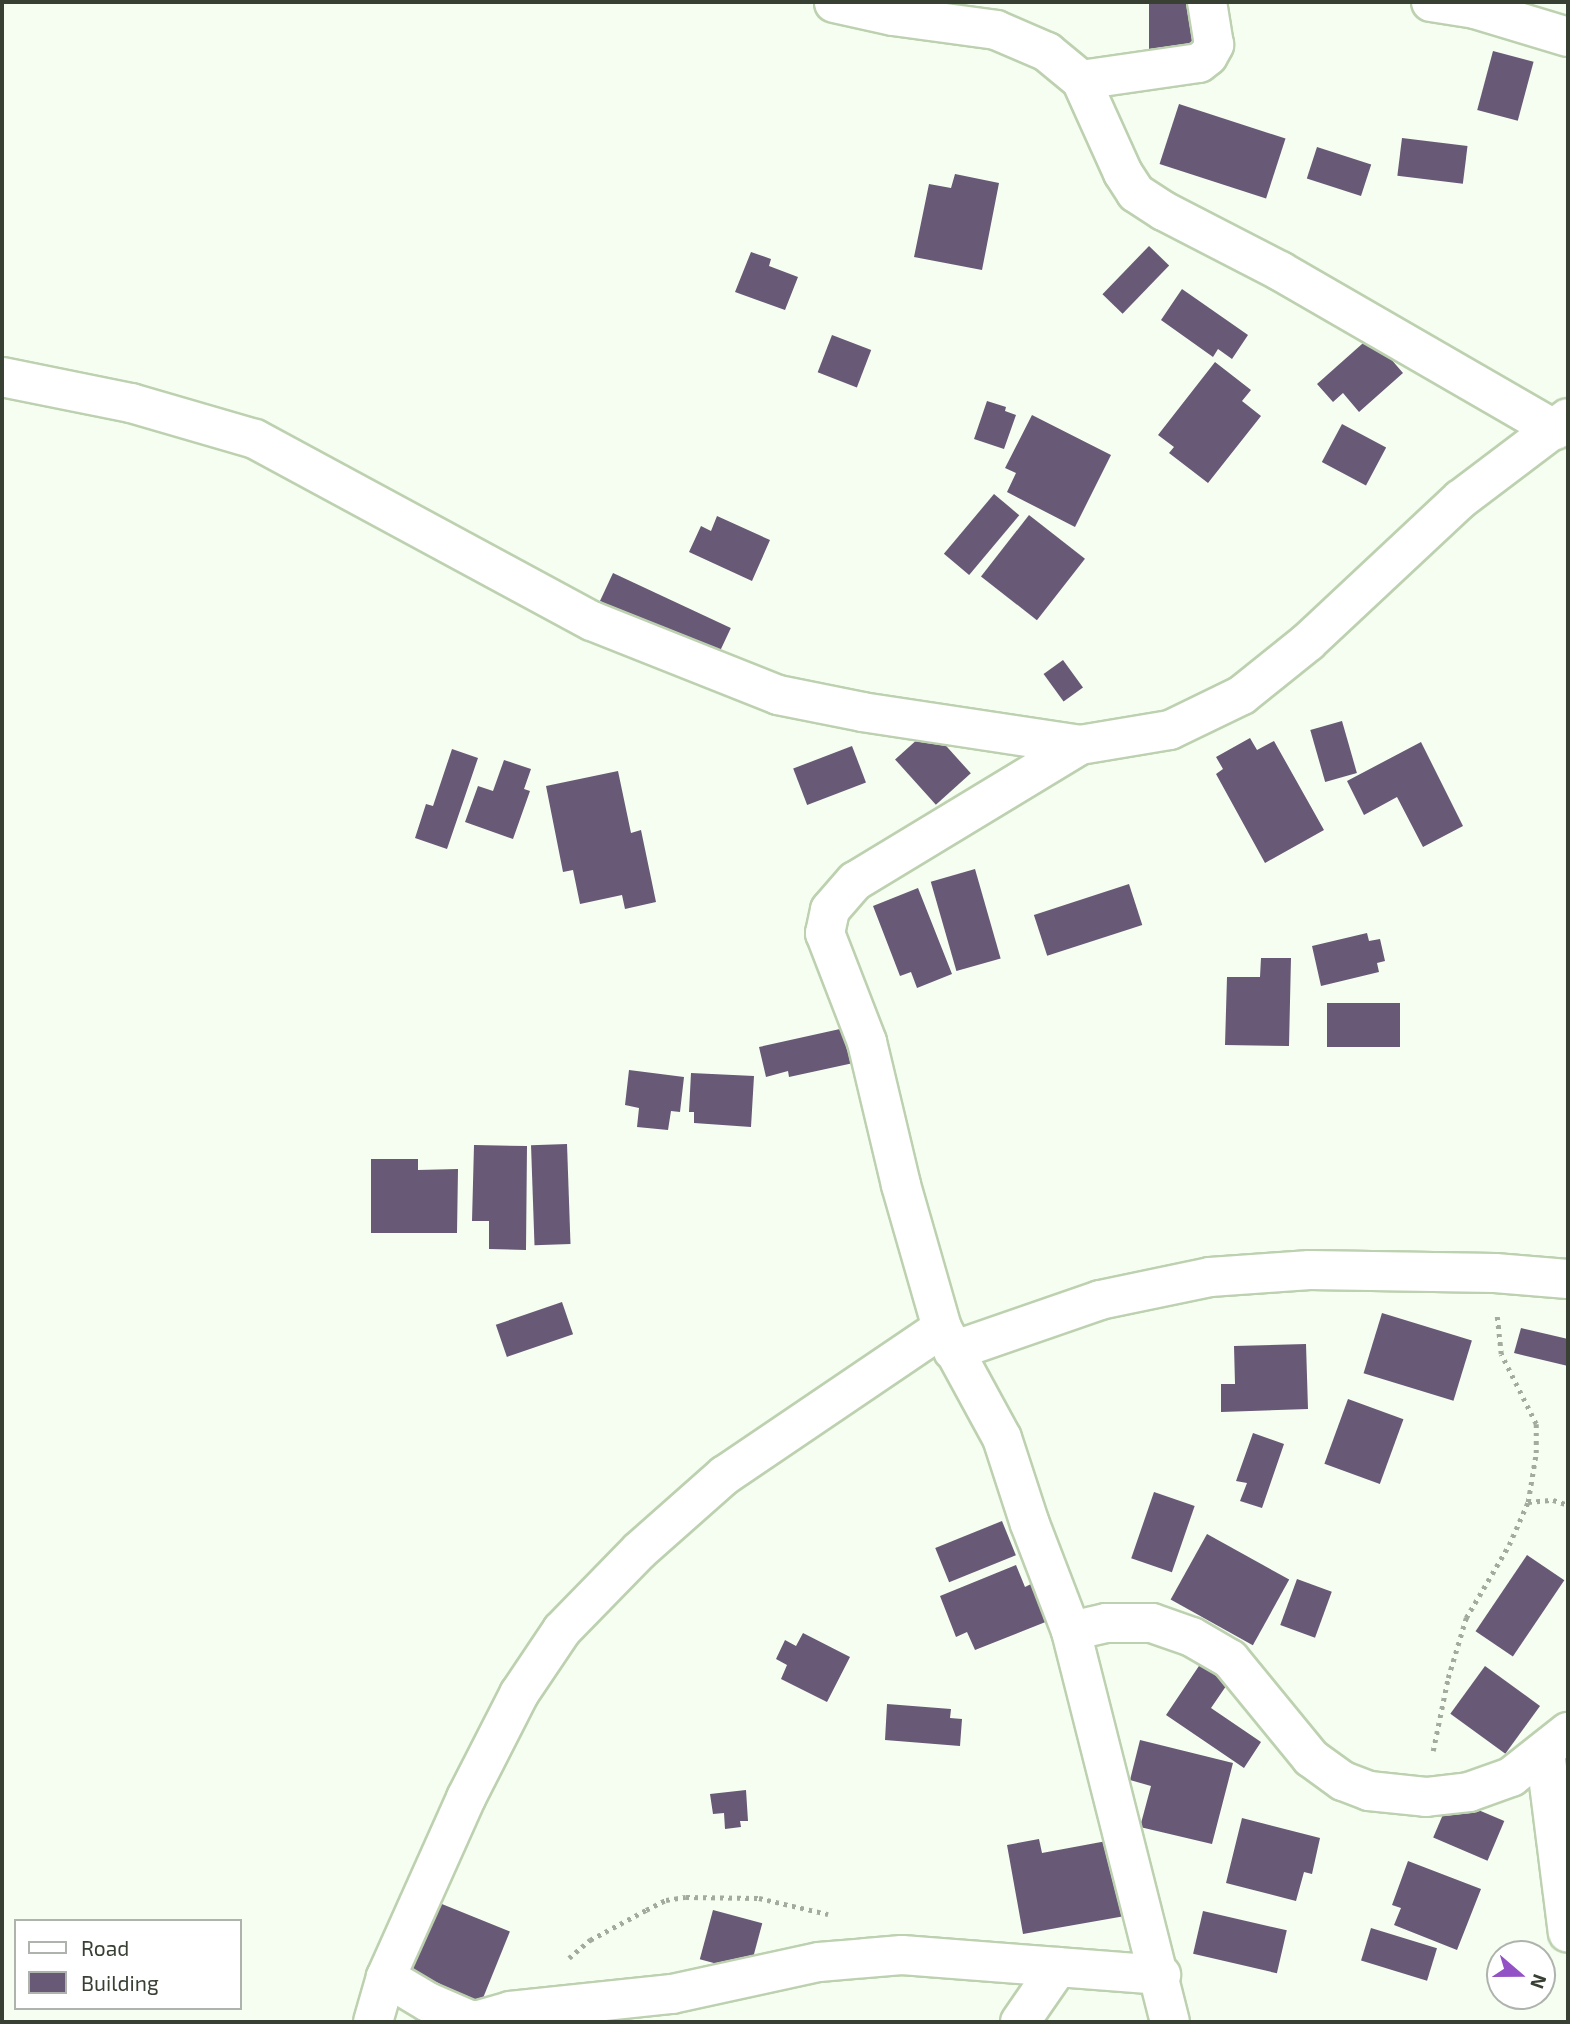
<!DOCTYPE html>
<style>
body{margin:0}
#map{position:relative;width:1570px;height:2024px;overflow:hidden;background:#f5fef0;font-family:"Exo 2",sans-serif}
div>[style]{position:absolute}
.building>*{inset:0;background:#685976;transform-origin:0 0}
.path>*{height:4.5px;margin-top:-2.25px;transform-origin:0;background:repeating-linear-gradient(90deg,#a2ab9d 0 3.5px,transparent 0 8.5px)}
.roads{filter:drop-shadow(2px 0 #bdd1b0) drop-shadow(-2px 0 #bdd1b0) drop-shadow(0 2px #bdd1b0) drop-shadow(0 -2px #bdd1b0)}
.minor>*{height:38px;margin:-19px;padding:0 19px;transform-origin:19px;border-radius:19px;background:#fff}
span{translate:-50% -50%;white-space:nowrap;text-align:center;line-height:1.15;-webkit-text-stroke:7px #fff;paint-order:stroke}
.frame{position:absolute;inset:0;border:4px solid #384033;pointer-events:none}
.legend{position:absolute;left:14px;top:1919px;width:228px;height:91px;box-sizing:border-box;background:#fff;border:2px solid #afb3ad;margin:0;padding:9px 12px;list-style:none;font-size:21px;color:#384033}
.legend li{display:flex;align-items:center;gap:14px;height:35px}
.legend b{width:35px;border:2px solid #afb3ad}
.north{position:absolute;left:1486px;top:1940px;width:70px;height:70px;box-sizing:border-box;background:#fff;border:2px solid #afb3ad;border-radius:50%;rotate:110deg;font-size:19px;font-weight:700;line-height:28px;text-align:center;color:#384033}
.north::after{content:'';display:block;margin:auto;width:24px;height:32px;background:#9351c6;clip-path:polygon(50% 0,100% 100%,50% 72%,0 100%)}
</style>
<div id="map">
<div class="building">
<i style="left:1149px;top:2px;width:56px;height:48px"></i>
<i style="left:1493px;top:51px;width:42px;height:61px;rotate:15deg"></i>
<i style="left:1179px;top:104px;width:112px;height:63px;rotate:18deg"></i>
<i style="left:1402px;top:138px;width:66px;height:38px;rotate:7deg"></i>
<i style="left:1317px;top:147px;width:57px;height:33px;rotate:18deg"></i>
<i style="clip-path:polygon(955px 174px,999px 183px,982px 270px,914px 257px,929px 184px,951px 188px)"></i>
<i style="left:1149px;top:246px;width:28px;height:67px;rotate:44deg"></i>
<i style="clip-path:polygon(751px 252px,771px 259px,769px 266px,798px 277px,785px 310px,735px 292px)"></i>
<i style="clip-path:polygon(1182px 289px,1248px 335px,1232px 359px,1218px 349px,1213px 357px,1161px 320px)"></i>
<i style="left:832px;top:335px;width:42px;height:40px;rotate:21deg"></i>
<i style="clip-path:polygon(1371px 336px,1403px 373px,1359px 412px,1343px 393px,1333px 402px,1317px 384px)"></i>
<i style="clip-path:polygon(1215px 362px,1251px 390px,1242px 401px,1261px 416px,1208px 483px,1169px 453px,1174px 447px,1158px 435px)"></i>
<i style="clip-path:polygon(987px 401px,1006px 407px,1005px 411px,1016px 415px,1004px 449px,974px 439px)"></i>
<i style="clip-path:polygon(1032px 415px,1111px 455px,1075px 527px,1007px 492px,1016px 473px,1005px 468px)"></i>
<i style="left:1342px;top:424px;width:50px;height:43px;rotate:28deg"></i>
<i style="left:994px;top:494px;width:33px;height:78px;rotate:40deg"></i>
<i style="left:1029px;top:515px;width:71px;height:78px;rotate:38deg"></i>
<i style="clip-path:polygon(717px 516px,770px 540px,752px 581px,689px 552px,701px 526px,711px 531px)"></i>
<i style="left:613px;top:573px;width:130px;height:41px;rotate:25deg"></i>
<i style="left:1063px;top:660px;width:34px;height:24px;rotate:54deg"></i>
<i style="left:1342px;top:721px;width:54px;height:33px;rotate:74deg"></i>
<i style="left:930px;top:728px;width:61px;height:47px;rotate:48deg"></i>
<i style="clip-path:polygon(1250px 738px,1257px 750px,1274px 741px,1324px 830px,1265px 863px,1216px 774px,1223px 769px,1216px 757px)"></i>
<i style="clip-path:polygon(1421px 742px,1463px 826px,1423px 847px,1397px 797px,1364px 815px,1347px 781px)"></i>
<i style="left:852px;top:746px;width:39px;height:63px;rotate:69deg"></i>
<i style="clip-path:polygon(452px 749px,478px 758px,447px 849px,415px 838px,426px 804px,433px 806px)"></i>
<i style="clip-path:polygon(504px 760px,531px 769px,524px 789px,530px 791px,513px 839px,465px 822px,478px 786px,493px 791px)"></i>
<i style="clip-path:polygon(618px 771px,631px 833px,641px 830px,656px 902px,625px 909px,622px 895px,580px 904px,573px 870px,563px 872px,546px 786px)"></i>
<i style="left:975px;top:869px;width:93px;height:46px;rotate:74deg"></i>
<i style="left:1129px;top:884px;width:43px;height:100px;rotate:72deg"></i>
<i style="clip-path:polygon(918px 888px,952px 974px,917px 988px,911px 972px,900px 976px,873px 906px)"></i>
<i style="clip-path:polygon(1367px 933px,1369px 941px,1380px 939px,1385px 961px,1377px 963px,1379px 972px,1321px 986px,1312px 946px)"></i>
<i style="clip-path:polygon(1261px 958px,1291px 958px,1289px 1046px,1225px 1045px,1227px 977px,1260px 977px)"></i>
<i style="left:1327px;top:1003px;width:73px;height:44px"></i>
<i style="clip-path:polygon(849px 1027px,858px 1062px,789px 1077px,788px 1071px,766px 1077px,759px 1047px)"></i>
<i style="clip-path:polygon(629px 1070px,684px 1077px,680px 1112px,671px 1111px,668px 1130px,637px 1127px,639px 1108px,625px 1105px)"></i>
<i style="clip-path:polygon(691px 1073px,754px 1076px,751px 1127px,694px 1123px,694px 1112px,689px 1112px)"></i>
<i style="left:567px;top:1144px;width:100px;height:36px;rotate:88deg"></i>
<i style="clip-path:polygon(474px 1145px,527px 1146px,526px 1250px,489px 1249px,489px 1221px,472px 1221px)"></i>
<i style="clip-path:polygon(371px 1159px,418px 1159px,418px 1170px,458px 1169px,457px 1233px,371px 1233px)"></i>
<i style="left:562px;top:1302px;width:34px;height:70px;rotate:71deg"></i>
<i style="left:1382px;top:1313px;width:94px;height:63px;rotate:17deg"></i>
<i style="clip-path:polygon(1521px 1328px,1568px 1339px,1568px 1366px,1514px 1353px)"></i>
<i style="clip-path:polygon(1306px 1344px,1308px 1409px,1221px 1412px,1221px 1384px,1235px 1384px,1234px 1346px)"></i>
<i style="left:1348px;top:1399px;width:59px;height:69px;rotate:20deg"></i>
<i style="clip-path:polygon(1253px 1433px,1284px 1444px,1262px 1508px,1240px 1501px,1247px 1483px,1236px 1481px)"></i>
<i style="left:1154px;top:1492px;width:43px;height:70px;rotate:19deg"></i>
<i style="left:1002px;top:1521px;width:37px;height:72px;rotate:68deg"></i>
<i style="left:1207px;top:1534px;width:94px;height:75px;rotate:29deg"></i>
<i style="left:1527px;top:1555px;width:45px;height:92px;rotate:34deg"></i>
<i style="clip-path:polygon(1016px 1565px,1025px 1587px,1033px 1583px,1048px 1621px,975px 1650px,967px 1632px,956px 1637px,940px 1596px)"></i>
<i style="left:1297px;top:1579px;width:37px;height:49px;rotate:20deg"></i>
<i style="clip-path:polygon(803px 1633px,850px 1657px,827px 1702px,781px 1679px,787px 1665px,776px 1659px,785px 1640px,796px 1646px)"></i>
<i style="clip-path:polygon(1207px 1654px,1235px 1673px,1211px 1708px,1261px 1742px,1244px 1768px,1166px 1715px)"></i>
<i style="left:1485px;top:1666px;width:68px;height:59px;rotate:36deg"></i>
<i style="clip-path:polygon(887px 1704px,951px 1709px,950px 1718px,962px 1719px,960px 1746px,885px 1740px)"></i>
<i style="clip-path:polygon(1140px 1740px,1233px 1763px,1212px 1844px,1140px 1827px,1151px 1786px,1130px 1780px)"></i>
<i style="clip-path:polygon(746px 1790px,748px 1821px,740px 1821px,741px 1827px,725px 1829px,724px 1813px,713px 1814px,710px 1794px)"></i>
<i style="left:1450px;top:1798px;width:59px;height:43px;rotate:23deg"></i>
<i style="clip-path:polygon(1242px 1818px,1320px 1838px,1312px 1874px,1304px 1872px,1296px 1901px,1226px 1883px)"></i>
<i style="clip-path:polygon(1039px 1839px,1042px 1853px,1112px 1840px,1125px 1916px,1023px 1934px,1007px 1845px)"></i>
<i style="clip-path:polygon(1408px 1861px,1481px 1889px,1457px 1950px,1394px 1925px,1401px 1908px,1392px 1905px)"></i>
<i style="left:432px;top:1900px;width:84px;height:86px;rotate:22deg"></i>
<i style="left:713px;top:1910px;width:51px;height:51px;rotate:15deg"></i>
<i style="left:1203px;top:1911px;width:86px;height:44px;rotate:13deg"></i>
<i style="left:1371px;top:1928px;width:69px;height:34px;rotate:17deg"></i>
</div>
<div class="path">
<i style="left:1528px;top:1502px;width:25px;rotate:-5deg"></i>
<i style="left:1553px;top:1500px;width:16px;rotate:18deg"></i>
<i style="left:1433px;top:1751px;width:75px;rotate:-78.4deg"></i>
<i style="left:1448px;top:1678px;width:63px;rotate:-73.3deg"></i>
<i style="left:1466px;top:1618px;width:85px;rotate:-59.5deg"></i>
<i style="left:1509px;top:1545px;width:47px;rotate:-66.2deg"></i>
<i style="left:1528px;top:1502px;width:50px;rotate:-80.7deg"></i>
<i style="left:1536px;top:1453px;width:29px;rotate:-90deg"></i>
<i style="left:1536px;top:1424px;width:78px;rotate:-116.6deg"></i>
<i style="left:1501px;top:1354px;width:38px;rotate:-96deg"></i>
<i style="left:569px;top:1958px;width:28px;rotate:-41deg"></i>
<i style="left:590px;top:1940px;width:64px;rotate:-28.2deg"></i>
<i style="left:646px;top:1910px;width:22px;rotate:-27deg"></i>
<i style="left:666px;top:1900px;width:20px;rotate:-9deg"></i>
<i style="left:686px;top:1897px;width:73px;rotate:0.8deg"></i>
<i style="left:759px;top:1898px;width:71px;rotate:13.1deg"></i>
</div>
<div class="roads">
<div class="minor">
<i style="left:1431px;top:2px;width:45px;rotate:9deg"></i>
<i style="left:1475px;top:9px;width:97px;rotate:16.8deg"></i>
<i style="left:834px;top:3px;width:60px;rotate:12.4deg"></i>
<i style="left:893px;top:16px;width:104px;rotate:7.7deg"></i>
<i style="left:996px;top:30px;width:56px;rotate:23.3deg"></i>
<i style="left:1047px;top:52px;width:44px;rotate:39.5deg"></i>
<i style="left:1081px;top:80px;width:102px;rotate:65.7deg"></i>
<i style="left:1123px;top:173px;width:24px;rotate:57deg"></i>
<i style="left:1136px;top:193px;width:33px;rotate:33deg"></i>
<i style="left:1164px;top:211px;width:131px;rotate:27.3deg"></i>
<i style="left:1280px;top:271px;width:318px;rotate:30deg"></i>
<i style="left:1081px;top:80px;width:119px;rotate:-8.2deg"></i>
<i style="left:1199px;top:63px;width:11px;rotate:-38deg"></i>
<i style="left:1208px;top:56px;width:13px;rotate:-61deg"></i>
<i style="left:1214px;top:45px;width:44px;rotate:-99.2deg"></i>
<i style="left:2px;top:377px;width:132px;rotate:11.4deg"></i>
<i style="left:131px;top:403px;width:129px;rotate:16.2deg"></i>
<i style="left:255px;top:439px;width:383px;rotate:28.4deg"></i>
<i style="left:592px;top:621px;width:200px;rotate:21.7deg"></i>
<i style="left:778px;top:695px;width:86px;rotate:11.4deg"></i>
<i style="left:862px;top:712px;width:220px;rotate:8.6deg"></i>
<i style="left:1080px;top:745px;width:91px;rotate:-9.5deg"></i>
<i style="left:1170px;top:730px;width:80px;rotate:-25.9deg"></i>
<i style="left:1242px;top:695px;width:85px;rotate:-38.8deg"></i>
<i style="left:1308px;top:642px;width:209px;rotate:-43.1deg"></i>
<i style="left:1461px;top:499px;width:134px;rotate:-37.1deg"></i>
<i style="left:1080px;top:745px;width:263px;rotate:148.8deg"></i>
<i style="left:855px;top:881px;width:38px;rotate:131deg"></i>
<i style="left:830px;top:910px;width:24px;rotate:102deg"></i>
<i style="left:825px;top:933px;width:117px;rotate:68.9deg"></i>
<i style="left:867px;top:1042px;width:147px;rotate:76.6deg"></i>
<i style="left:901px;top:1185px;width:149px;rotate:74deg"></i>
<i style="left:942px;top:1328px;width:125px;rotate:61.4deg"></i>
<i style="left:1002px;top:1438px;width:90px;rotate:72deg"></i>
<i style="left:1030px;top:1524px;width:115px;rotate:69deg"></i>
<i style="left:1071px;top:1631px;width:403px;rotate:75.8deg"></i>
<i style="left:953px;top:1351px;width:156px;rotate:-19.1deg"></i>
<i style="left:1100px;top:1300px;width:112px;rotate:-11.8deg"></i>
<i style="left:1210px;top:1277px;width:100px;rotate:-4deg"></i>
<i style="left:1310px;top:1270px;width:185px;rotate:0.9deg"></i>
<i style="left:1495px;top:1273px;width:73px;rotate:4.7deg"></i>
<i style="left:1071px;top:1631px;width:36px;rotate:-13deg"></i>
<i style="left:1106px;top:1623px;width:46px"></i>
<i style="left:1152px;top:1623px;width:42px;rotate:19.3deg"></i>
<i style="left:1192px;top:1637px;width:44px;rotate:30.1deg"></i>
<i style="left:1230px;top:1659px;width:128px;rotate:50.7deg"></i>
<i style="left:1311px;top:1758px;width:39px;rotate:36deg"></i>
<i style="left:1343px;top:1781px;width:28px;rotate:21deg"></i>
<i style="left:1369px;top:1791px;width:57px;rotate:6deg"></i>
<i style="left:1426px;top:1797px;width:43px;rotate:-6.6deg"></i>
<i style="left:1469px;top:1792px;width:45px;rotate:-19.7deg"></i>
<i style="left:1511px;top:1777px;width:73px;rotate:-38.3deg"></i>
<i style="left:1545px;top:1752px;width:182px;rotate:82.8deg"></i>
<i style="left:386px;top:1977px;width:49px;rotate:30.8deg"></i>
<i style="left:428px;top:2002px;width:46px;rotate:23.2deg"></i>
<i style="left:470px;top:2020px;width:9px"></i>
<i style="left:479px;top:2020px;width:32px;rotate:-16deg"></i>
<i style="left:510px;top:2011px;width:163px;rotate:-6deg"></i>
<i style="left:672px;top:1994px;width:150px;rotate:-12.3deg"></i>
<i style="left:819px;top:1962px;width:83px;rotate:-4.8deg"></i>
<i style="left:902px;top:1955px;width:260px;rotate:4.4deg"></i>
<i style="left:373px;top:2022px;width:47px;rotate:-73.9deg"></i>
<i style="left:386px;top:1977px;width:196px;rotate:-65.9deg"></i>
<i style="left:466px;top:1798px;width:117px;rotate:-63deg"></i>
<i style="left:519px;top:1694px;width:77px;rotate:-56.1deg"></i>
<i style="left:562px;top:1630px;width:110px;rotate:-45.7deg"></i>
<i style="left:639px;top:1551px;width:115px;rotate:-41.5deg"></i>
<i style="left:725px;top:1475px;width:262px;rotate:-34.1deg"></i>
<i style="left:1020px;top:2022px;width:67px;rotate:-55.4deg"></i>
</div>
</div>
<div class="frame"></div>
<ul class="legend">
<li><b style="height:9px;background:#fff"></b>Road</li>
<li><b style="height:19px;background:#685976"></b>Building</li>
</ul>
<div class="north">N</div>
</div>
